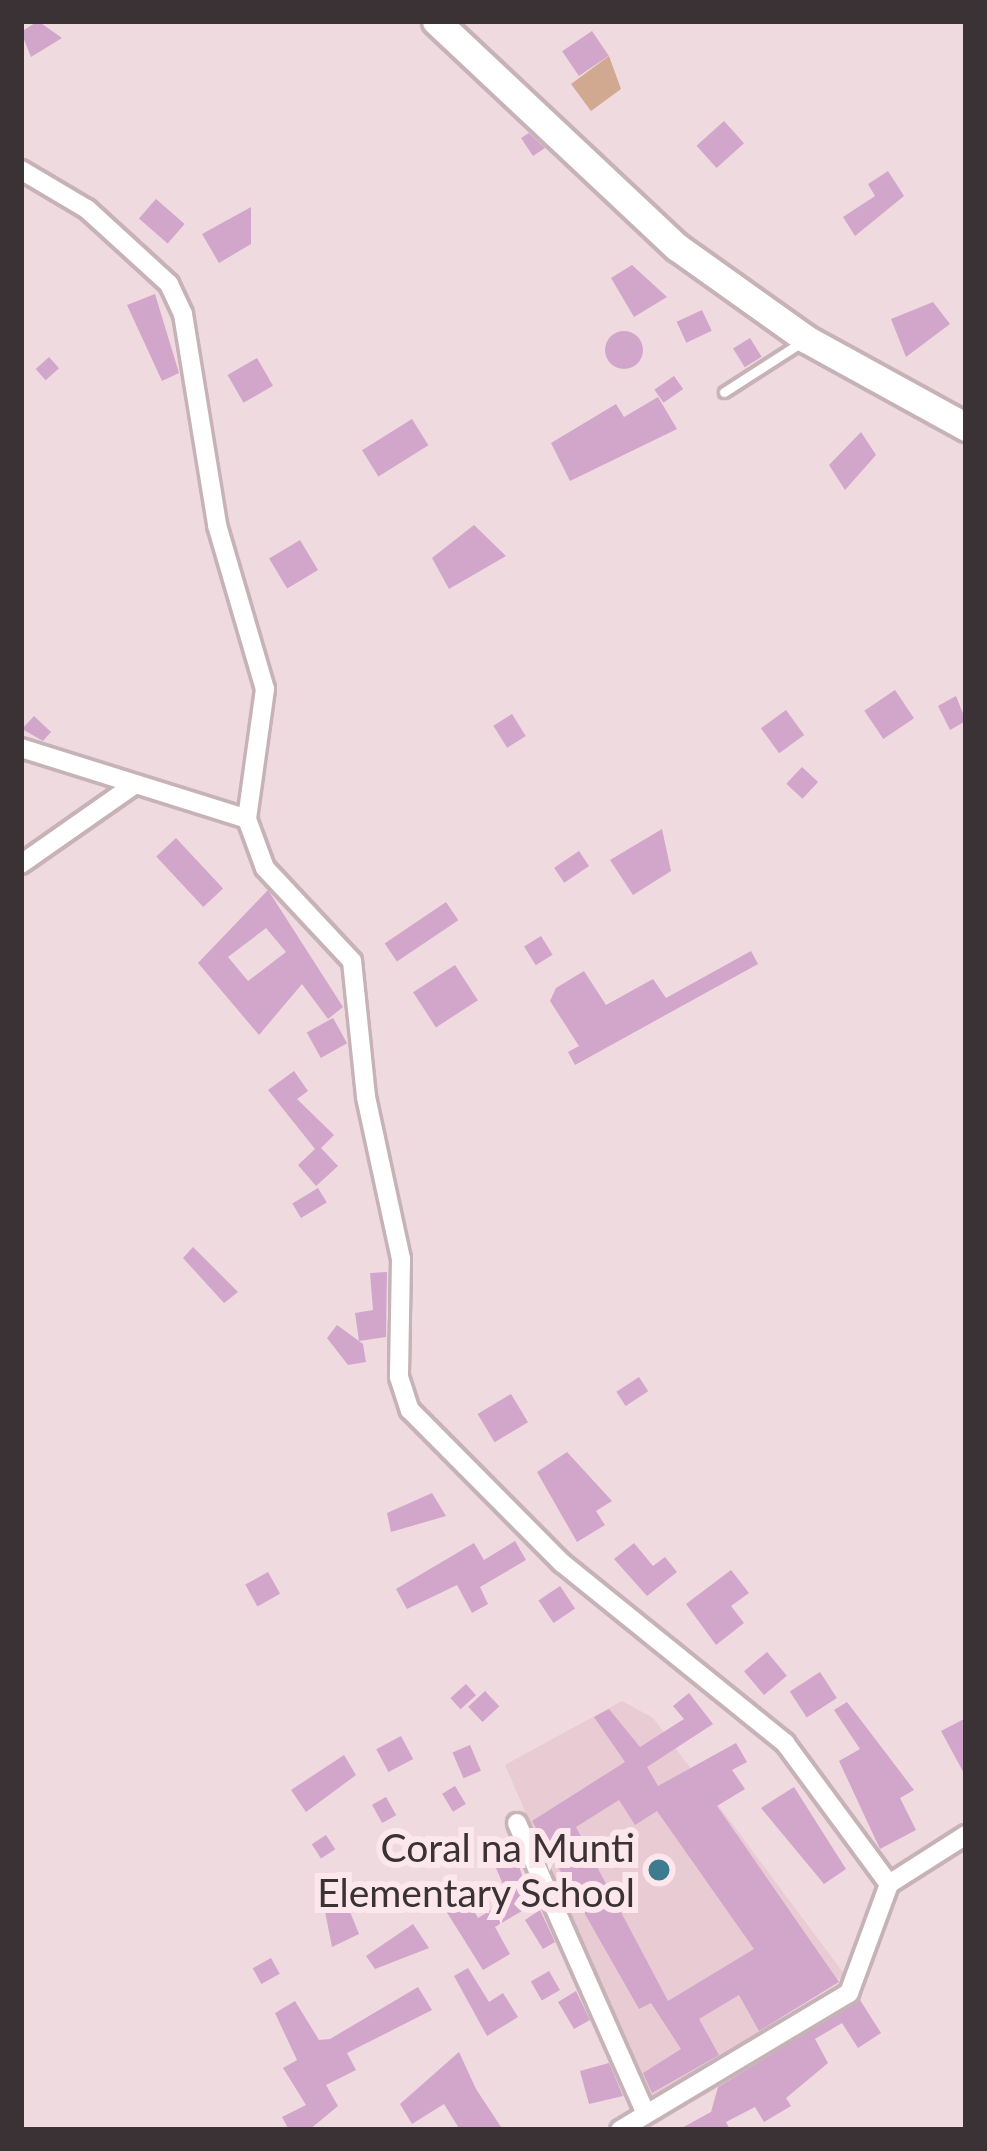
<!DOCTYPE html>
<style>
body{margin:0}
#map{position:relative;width:987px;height:2151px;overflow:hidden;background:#efdadf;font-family:Lato,sans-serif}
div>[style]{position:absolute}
.built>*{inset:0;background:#e9cbd3}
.green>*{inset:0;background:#d0a990}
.building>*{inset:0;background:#d2a6cb;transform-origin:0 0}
.round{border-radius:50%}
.roads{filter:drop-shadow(3px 0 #c6b2b7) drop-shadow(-3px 0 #c6b2b7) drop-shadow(0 3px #c6b2b7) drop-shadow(0 -3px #c6b2b7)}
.lane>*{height:9px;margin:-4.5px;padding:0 4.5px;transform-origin:4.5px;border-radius:4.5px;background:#fff}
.street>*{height:18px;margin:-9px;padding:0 9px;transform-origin:9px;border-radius:9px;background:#fff}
.secondary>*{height:27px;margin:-13.5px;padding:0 13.5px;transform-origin:13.5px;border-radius:13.5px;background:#fff}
.dots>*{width:33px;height:33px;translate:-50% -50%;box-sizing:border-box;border:6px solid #fce7ec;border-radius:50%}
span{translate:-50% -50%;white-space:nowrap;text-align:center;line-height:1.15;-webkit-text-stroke:12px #fce7ec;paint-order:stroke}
.poi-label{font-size:39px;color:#3b3235}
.right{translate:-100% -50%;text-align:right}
.frame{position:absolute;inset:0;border:24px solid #3b3235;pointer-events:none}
</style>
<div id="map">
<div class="built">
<i style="clip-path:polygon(622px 1701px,653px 1718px,845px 1975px,652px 2104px,505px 1765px)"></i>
</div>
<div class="green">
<i style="clip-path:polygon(609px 56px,621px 89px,591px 111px,571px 84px)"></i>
</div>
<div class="building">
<i style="clip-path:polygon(38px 21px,62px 38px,31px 57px,21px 32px)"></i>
<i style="left:592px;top:31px;width:30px;height:36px;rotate:56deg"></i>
<i style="left:724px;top:121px;width:30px;height:37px;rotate:48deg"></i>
<i style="clip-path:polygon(529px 133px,545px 148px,533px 156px,521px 138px)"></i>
<i style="clip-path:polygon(888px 171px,904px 196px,855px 236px,843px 217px,875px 196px,868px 184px)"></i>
<i style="left:156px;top:199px;width:38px;height:26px;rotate:41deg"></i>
<i style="clip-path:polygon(251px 207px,251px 244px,219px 263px,202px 234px)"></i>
<i style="clip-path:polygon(632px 265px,667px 297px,634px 317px,611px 278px)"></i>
<i style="clip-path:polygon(155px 294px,179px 373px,162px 381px,127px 305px)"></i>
<i style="clip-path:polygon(933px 302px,950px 324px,906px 357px,891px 319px)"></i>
<i style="left:702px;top:310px;width:23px;height:28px;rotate:65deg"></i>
<i class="round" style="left:605px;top:331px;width:38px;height:38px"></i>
<i style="left:750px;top:338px;width:22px;height:20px;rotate:58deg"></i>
<i style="left:49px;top:357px;width:15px;height:18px;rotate:48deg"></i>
<i style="left:257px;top:358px;width:32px;height:34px;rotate:60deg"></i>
<i style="left:674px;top:376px;width:16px;height:24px;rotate:55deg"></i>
<i style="clip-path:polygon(658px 397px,677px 429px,570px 481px,551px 443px,616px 404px,624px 417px)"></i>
<i style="left:412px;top:419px;width:31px;height:59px;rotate:58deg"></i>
<i style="clip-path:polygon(861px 432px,876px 455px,845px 490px,829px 465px)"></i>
<i style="clip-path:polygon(474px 525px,506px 556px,449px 589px,432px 558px)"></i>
<i style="left:300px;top:540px;width:35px;height:36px;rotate:59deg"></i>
<i style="left:895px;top:690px;width:34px;height:37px;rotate:56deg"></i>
<i style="clip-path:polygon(956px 696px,966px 721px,950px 730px,938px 706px)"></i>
<i style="left:786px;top:710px;width:31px;height:31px;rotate:54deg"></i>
<i style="left:512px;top:714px;width:26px;height:22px;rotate:58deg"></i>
<i style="clip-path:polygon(34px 716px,51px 732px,43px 741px,22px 729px)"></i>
<i style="left:802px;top:767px;width:22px;height:23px;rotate:43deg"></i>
<i style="clip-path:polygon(662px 829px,671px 871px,633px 895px,610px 860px)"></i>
<i style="left:176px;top:838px;width:69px;height:27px;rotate:47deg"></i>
<i style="left:579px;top:851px;width:18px;height:30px;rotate:56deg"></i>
<i style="clip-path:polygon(evenodd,268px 890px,343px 1007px,328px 1019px,302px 984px,259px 1035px,198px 963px,268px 890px,266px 928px,286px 952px,248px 981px,228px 957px,266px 928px)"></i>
<i style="left:446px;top:902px;width:22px;height:74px;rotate:56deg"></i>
<i style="left:541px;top:936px;width:22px;height:20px;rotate:58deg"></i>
<i style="clip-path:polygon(751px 951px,758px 964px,575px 1065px,568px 1052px,579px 1046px,550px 1001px,556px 988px,584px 971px,606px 1005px,653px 979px,666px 998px)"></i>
<i style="left:455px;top:965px;width:42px;height:50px;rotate:57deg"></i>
<i style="left:333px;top:1018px;width:29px;height:30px;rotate:61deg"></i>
<i style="clip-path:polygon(294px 1071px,308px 1091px,297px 1099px,334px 1135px,321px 1148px,338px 1166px,316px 1186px,298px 1165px,315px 1149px,268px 1090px)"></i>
<i style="left:318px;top:1188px;width:17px;height:30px;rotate:59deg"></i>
<i style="clip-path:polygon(193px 1247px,238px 1292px,224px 1303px,183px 1258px)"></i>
<i style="clip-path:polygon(387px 1272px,386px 1337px,359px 1341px,355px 1313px,373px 1310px,370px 1273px)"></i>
<i style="clip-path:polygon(337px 1325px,363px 1344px,366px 1362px,348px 1365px,327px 1338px)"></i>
<i style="left:639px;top:1377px;width:17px;height:27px;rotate:57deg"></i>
<i style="left:511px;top:1394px;width:33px;height:39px;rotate:59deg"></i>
<i style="clip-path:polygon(567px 1452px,612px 1501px,596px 1511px,605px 1525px,577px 1542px,537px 1472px)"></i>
<i style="clip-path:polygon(432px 1493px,446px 1516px,391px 1532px,387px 1513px)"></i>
<i style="clip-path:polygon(515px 1541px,526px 1560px,480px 1587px,488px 1604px,472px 1613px,457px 1585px,407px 1609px,396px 1589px,474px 1543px,484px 1560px)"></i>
<i style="clip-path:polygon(634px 1543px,653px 1566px,665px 1557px,677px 1572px,647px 1596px,614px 1559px)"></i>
<i style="clip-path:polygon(731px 1570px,749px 1593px,731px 1606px,744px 1623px,716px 1645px,686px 1604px)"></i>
<i style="left:268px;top:1572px;width:25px;height:26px;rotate:61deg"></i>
<i style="left:560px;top:1586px;width:27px;height:26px;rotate:56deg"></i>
<i style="left:767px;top:1652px;width:31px;height:30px;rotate:50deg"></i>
<i style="left:820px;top:1672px;width:31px;height:36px;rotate:57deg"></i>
<i style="left:466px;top:1684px;width:15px;height:21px;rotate:48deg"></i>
<i style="left:485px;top:1691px;width:21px;height:23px;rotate:47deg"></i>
<i style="clip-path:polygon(evenodd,689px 1693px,713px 1724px,647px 1767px,658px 1786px,736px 1743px,747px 1762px,732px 1770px,745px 1789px,717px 1806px,839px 1982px,759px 2031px,739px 1995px,699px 2019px,719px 2055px,652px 2093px,643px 2073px,681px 2049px,651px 2003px,639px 2009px,532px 1821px,625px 1762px,594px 1717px,609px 1709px,640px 1747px,684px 1719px,673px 1706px,689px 1693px,619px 1800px,635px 1825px,657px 1811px,754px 1949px,668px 2001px,576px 1827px,619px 1800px)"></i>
<i style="clip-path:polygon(847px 1702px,914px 1790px,900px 1798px,916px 1830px,880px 1849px,839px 1761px,860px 1749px,834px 1710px)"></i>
<i style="clip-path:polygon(966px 1718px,966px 1777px,941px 1731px)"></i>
<i style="left:401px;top:1736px;width:26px;height:28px;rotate:62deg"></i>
<i style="left:470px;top:1745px;width:28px;height:19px;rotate:67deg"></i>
<i style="clip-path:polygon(344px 1755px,356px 1775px,306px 1812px,291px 1790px)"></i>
<i style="left:455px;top:1786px;width:21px;height:15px;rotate:59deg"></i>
<i style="clip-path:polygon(794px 1787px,846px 1869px,824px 1884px,761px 1808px)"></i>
<i style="left:386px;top:1797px;width:21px;height:16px;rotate:61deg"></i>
<i style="left:326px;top:1835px;width:17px;height:17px;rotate:57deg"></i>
<i style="clip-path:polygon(513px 1848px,532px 1905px,495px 1927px,510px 1954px,483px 1970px,441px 1903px,462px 1891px,478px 1918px,509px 1899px,491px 1856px)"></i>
<i style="clip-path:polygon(335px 1875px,359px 1934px,332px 1947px,319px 1881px)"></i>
<i style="clip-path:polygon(540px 1910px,555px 1942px,543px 1949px,525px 1920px)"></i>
<i style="clip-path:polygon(413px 1924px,429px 1948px,375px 1969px,366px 1956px)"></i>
<i style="left:271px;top:1958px;width:18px;height:21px;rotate:61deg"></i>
<i style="clip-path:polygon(468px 1968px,489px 2002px,503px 1993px,518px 2017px,487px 2036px,454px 1976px)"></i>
<i style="left:549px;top:1971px;width:22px;height:21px;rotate:60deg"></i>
<i style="clip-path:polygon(418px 1987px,432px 2010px,347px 2053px,356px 2070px,326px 2085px,338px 2106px,309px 2130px,289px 2130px,282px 2117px,306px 2105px,283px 2068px,297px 2060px,275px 2013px,295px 2001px,319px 2040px,330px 2039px)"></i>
<i style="clip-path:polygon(576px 1991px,590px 2020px,574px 2029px,558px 2002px)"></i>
<i style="clip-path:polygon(860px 2000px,881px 2033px,858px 2048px,842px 2023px,815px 2039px,828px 2063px,786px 2098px,791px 2106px,764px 2122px,755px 2107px,726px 2122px,730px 2130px,678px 2130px,711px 2112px,718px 2087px)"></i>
<i style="clip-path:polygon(459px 2052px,476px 2089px,503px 2130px,460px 2130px,444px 2104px,412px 2124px,400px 2104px)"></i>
<i style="clip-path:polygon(609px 2063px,623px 2096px,589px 2104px,580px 2071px)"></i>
</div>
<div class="roads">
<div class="lane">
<i style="left:724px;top:392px;width:93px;rotate:-32.7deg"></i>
</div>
<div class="street">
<i style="left:21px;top:170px;width:77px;rotate:30.6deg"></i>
<i style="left:87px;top:209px;width:111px;rotate:42.4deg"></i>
<i style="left:169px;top:284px;width:33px;rotate:65deg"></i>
<i style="left:183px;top:314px;width:214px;rotate:80.8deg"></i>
<i style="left:217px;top:525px;width:171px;rotate:73.7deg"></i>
<i style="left:265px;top:689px;width:131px;rotate:97.9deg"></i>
<i style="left:247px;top:819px;width:52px;rotate:69.8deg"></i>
<i style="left:265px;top:868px;width:127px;rotate:46.9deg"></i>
<i style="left:352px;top:961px;width:137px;rotate:84.1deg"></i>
<i style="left:366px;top:1097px;width:166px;rotate:77.8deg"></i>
<i style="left:401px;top:1259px;width:118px;rotate:91deg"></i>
<i style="left:399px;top:1377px;width:35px;rotate:72deg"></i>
<i style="left:410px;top:1410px;width:216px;rotate:45.2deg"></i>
<i style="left:562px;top:1563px;width:287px;rotate:38.9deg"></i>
<i style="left:785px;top:1743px;width:175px;rotate:53.6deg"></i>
<i style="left:21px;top:748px;width:237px;rotate:17.4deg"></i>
<i style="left:21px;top:864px;width:138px;rotate:-35deg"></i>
<i style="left:517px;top:1823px;width:318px;rotate:66.1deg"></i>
<i style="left:620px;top:2130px;width:267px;rotate:-30.9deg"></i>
<i style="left:849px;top:1993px;width:116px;rotate:-69.8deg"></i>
<i style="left:889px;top:1884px;width:91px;rotate:-32.5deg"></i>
</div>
<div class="secondary">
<i style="left:436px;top:21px;width:330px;rotate:43.2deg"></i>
<i style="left:677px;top:247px;width:158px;rotate:35.5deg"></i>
<i style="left:806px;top:339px;width:183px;rotate:28.8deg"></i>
</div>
</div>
<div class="dots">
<i style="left:659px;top:1870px;background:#3c7b90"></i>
</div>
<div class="poi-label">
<span class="right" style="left:635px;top:1870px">Coral na Munti<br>Elementary School</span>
</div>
<div class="frame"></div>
</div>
